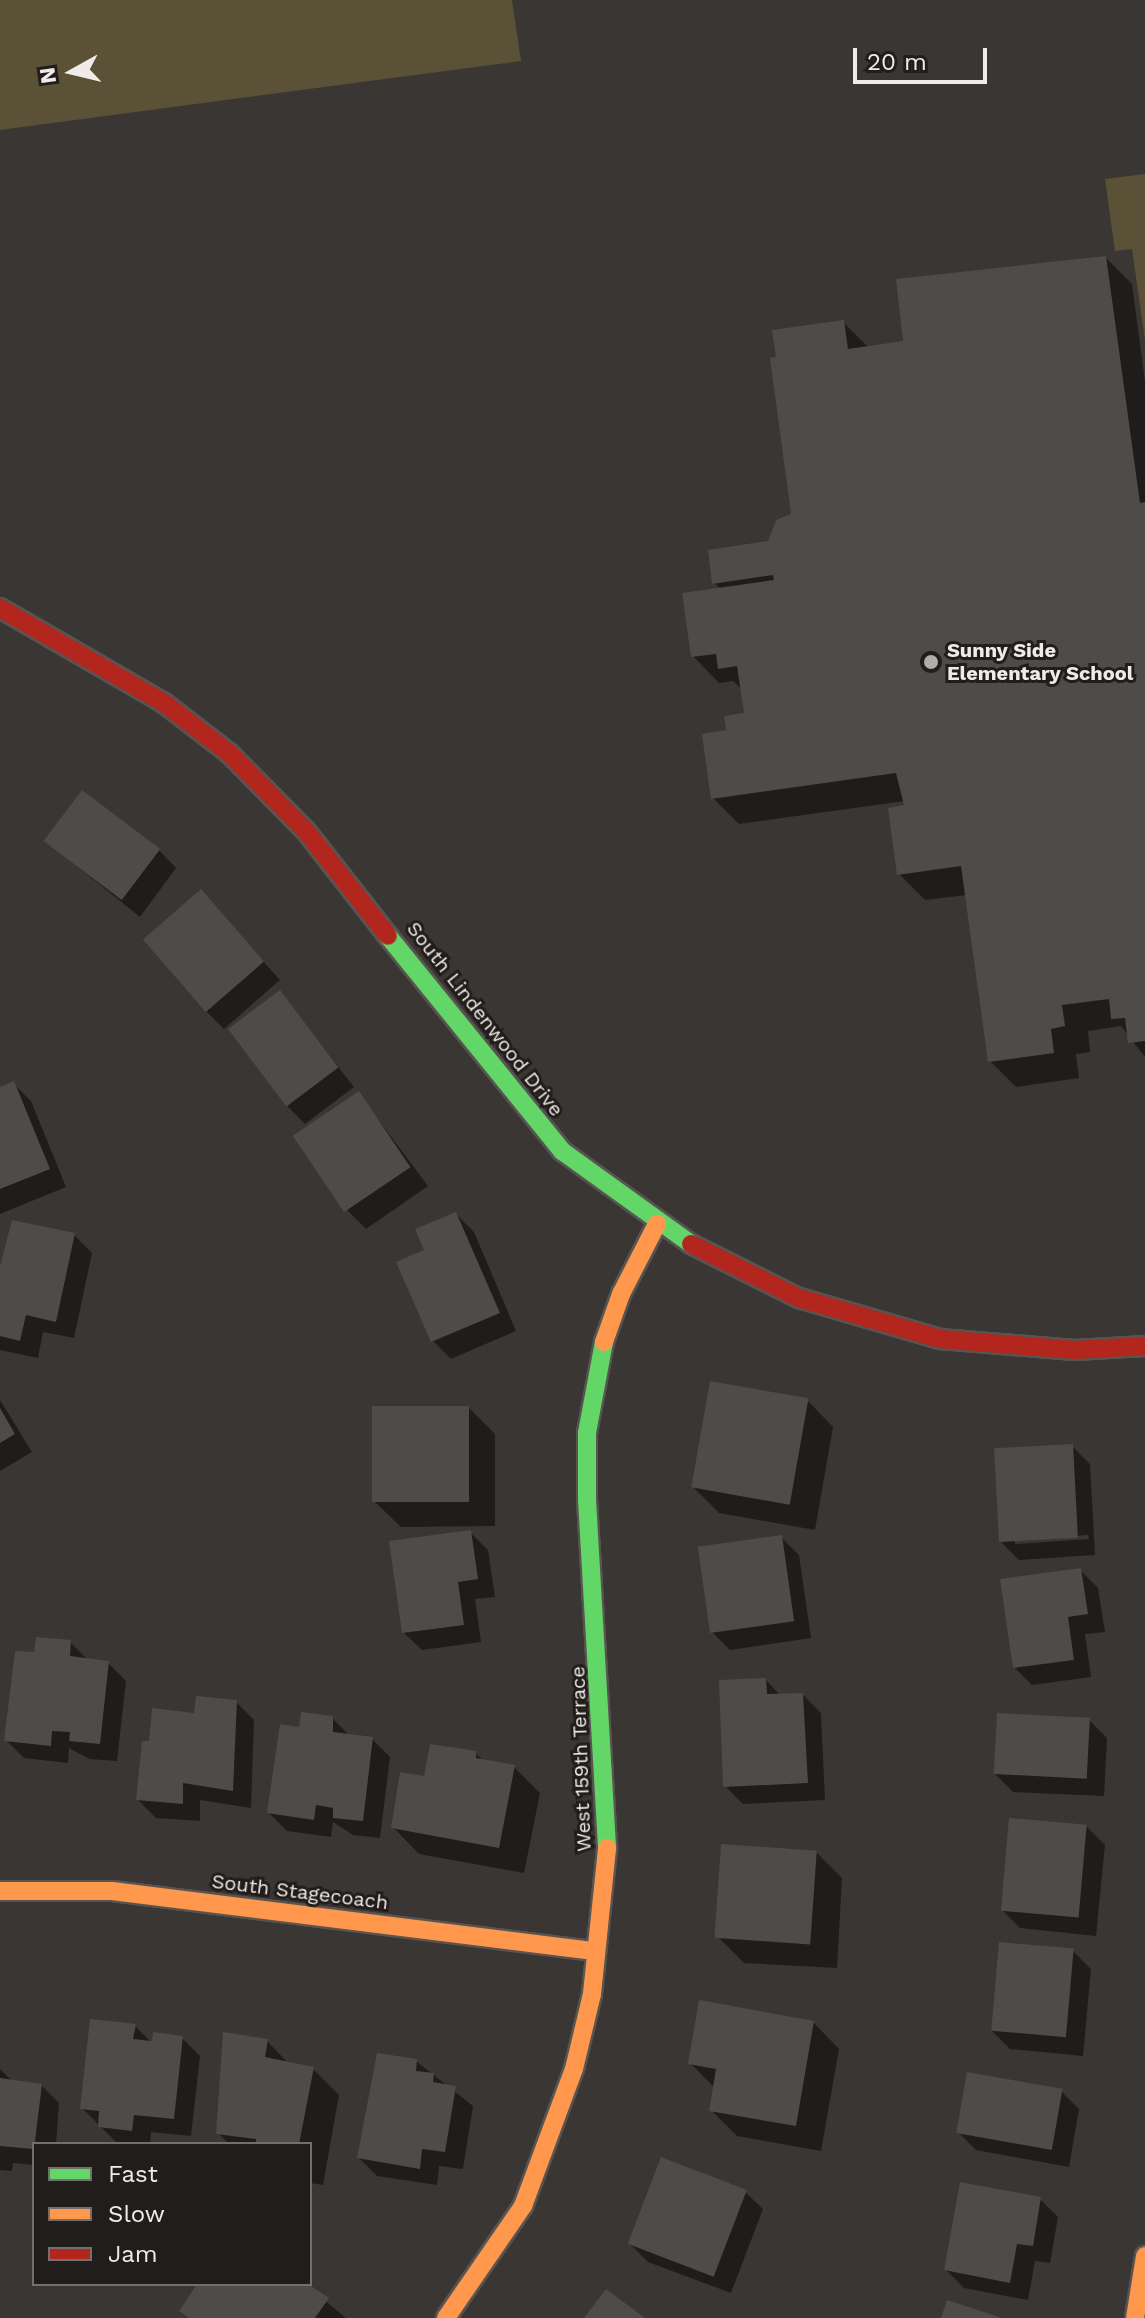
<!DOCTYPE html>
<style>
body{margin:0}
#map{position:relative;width:1145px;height:2318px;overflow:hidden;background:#3a3633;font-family:"Work Sans",sans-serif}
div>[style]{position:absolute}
.green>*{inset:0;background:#5a5137}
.shadow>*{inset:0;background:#0007}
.building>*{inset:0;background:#4f4b48;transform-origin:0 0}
.roads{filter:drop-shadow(2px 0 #575451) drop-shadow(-2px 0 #575451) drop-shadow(0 2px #575451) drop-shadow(0 -2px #575451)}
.fast>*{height:18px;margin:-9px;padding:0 9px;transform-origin:9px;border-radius:9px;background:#63d668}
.slow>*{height:18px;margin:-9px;padding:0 9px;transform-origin:9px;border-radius:9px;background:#ff974d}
.jam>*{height:18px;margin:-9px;padding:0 9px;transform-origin:9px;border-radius:9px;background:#b3261e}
.dots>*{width:22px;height:22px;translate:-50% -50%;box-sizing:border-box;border:4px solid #211d1b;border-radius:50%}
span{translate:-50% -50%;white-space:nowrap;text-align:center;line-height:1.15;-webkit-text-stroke:6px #211d1b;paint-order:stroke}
.poi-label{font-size:20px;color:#f1ebe8;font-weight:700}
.left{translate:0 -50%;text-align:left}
.street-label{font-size:20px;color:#f1ebe8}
.legend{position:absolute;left:32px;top:2142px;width:280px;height:144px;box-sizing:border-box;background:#211d1b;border:2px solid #746f6d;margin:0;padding:10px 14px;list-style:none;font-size:24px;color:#f1ebe8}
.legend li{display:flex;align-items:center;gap:16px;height:40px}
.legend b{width:40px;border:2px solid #746f6d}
.north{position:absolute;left:32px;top:32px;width:80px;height:80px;-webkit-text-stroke:6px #211d1b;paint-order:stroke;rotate:262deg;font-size:22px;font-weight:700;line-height:32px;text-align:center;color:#f1ebe8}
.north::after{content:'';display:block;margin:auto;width:28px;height:36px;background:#f1ebe8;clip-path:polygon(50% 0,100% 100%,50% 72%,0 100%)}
.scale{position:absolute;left:853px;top:48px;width:134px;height:36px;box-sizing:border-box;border:4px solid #f1ebe8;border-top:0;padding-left:10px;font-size:24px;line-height:28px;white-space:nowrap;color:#f1ebe8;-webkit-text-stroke:6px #211d1b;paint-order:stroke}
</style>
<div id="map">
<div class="green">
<i style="clip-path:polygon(0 0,512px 0,521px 61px,0 130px)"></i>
<i style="clip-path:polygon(1145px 174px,1145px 340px,1132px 249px,1115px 251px,1105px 179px)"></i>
</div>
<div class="shadow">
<i style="clip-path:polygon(1106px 258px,1132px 284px,1145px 381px,1145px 1057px,1121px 1026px,1088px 1031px,1090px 1052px,1076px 1054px,1079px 1078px,1016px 1087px,990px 1061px,967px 895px,925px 900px,899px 874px,905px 801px,739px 824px,713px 798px,728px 732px,746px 715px,743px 690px,733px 681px,719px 683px,693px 656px,721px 589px,714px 583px,771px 543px,777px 522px,794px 515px,843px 322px,869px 348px,906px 342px)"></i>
<i style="clip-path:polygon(47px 842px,159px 850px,176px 868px,140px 917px)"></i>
<i style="clip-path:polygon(201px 892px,280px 980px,224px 1029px,206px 1011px)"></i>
<i style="clip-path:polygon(280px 993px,354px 1087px,305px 1124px,287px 1106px)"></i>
<i style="clip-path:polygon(13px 1083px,31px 1101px,66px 1187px,0 1214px,0 1089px)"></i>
<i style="clip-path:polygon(359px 1094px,428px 1186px,366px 1229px,348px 1211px)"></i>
<i style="clip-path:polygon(456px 1214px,474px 1232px,516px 1331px,451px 1359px,433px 1341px,399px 1263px,426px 1251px)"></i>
<i style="clip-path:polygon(74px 1235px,92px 1253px,74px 1338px,43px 1332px,38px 1358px,0 1350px,0 1268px)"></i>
<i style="clip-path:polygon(0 1400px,32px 1452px,0 1471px)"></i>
<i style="clip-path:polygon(807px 1400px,833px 1427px,815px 1530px,719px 1513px,693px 1487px)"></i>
<i style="clip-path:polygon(469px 1408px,495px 1434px,495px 1526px,401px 1527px,374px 1501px)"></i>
<i style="clip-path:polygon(evenodd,1072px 1446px,1090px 1464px,1095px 1555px,1019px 1560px,1001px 1542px,1072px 1446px,1088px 1535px,1089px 1539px,1015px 1544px,1015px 1540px,1088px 1535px)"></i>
<i style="clip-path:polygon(470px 1532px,488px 1550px,495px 1597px,475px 1599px,481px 1642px,422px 1650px,404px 1633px)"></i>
<i style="clip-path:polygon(781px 1537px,799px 1555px,811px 1638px,730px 1650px,712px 1632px)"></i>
<i style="clip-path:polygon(1080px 1570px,1098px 1588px,1105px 1632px,1085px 1634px,1091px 1677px,1032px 1685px,1014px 1667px)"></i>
<i style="clip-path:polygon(70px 1642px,88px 1660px,108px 1663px,126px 1681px,117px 1761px,89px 1759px,69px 1748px,68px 1763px,24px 1758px,6px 1740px,36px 1654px)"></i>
<i style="clip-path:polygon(766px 1680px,781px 1696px,803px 1695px,821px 1713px,825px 1800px,743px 1804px,725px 1786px)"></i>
<i style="clip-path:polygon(236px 1702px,254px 1720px,251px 1808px,200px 1800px,200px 1821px,156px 1818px,138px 1800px,196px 1715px)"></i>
<i style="clip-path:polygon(332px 1718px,350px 1736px,372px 1739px,390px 1757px,380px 1838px,353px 1835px,333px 1822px,331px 1837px,287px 1831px,269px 1813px,301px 1729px)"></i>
<i style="clip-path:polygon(1089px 1720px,1107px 1738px,1104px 1796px,1013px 1792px,995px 1774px)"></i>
<i style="clip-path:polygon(475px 1753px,484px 1761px,514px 1767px,540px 1793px,524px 1873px,419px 1854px,393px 1827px)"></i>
<i style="clip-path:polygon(1087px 1827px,1105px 1845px,1096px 1936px,1020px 1928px,1002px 1910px)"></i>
<i style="clip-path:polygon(816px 1852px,842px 1878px,837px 1968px,744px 1963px,718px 1937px)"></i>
<i style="clip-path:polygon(1073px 1951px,1091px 1969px,1083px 2056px,1010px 2049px,992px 2031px)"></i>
<i style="clip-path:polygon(813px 2022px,839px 2049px,821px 2151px,737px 2136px,711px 2110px,715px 2088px,690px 2063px)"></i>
<i style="clip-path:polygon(135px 2026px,154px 2045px,182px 2038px,200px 2056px,191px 2136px,151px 2132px,150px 2144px,118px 2144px,82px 2108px)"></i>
<i style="clip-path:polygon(267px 2041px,290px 2065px,313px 2069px,339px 2095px,323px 2185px,310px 2183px,310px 2144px,229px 2144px,218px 2133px)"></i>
<i style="clip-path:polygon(416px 2061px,473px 2106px,463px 2169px,439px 2166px,437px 2185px,377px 2176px,359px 2158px)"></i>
<i style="clip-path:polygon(0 2069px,13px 2082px,41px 2085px,59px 2103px,56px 2144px,34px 2144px,34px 2165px,13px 2163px,12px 2171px,0 2170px)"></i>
<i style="clip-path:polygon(1061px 2091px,1079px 2109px,1069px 2167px,976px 2150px,958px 2132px)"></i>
<i style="clip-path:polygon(745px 2192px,763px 2209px,731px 2293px,648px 2262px,630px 2244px)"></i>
<i style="clip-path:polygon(1040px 2199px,1058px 2217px,1050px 2263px,1035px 2261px,1028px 2300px,964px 2288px,946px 2270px)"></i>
<i style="clip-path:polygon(200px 2284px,305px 2284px,346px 2318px,189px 2318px,182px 2311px)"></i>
</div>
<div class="building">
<i style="clip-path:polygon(1106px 256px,1140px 503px,1145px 502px,1145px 1041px,1128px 1043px,1125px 1018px,1111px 1019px,1109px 999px,1062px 1005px,1065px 1026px,1051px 1029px,1054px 1053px,988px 1062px,961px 866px,897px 875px,888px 808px,904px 805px,896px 773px,711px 799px,702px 734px,726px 730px,724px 716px,744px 713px,737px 666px,718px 669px,716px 654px,691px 657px,682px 593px,774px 580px,773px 575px,712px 584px,708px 550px,768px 541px,776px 520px,791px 514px,770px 358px,776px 357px,772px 330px,844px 320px,848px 349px,903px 341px,896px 279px)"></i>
<i style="left:82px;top:790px;width:98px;height:64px;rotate:37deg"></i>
<i style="left:201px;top:889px;width:96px;height:77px;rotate:49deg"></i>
<i style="left:280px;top:990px;width:97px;height:65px;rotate:53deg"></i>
<i style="clip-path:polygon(14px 1081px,50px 1169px,0 1189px,0 1087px)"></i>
<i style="left:359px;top:1091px;width:92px;height:80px;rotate:56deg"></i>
<i style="clip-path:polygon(456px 1212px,500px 1313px,431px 1342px,396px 1262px,424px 1250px,415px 1229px)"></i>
<i style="clip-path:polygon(12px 1220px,75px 1233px,56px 1322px,26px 1315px,20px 1341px,0 1336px,0 1266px)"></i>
<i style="left:710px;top:1381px;width:100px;height:108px;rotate:10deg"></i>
<i style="left:372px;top:1406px;width:97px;height:96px"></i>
<i style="clip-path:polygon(0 1408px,15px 1434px,0 1443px)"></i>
<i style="left:1073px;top:1444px;width:94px;height:79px;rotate:87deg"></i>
<i style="clip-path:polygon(471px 1530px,478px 1579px,458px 1582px,464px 1625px,402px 1633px,389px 1541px)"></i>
<i style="left:782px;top:1535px;width:87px;height:85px;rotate:82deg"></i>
<i style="clip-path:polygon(1081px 1568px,1088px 1614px,1068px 1617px,1074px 1660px,1013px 1668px,1000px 1579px)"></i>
<i style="clip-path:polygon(36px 1637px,71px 1640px,70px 1656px,109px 1661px,100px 1744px,69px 1741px,70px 1732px,52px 1731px,51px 1746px,4px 1741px,15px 1651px,34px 1652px)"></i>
<i style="clip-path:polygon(766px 1678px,767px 1694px,803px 1693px,808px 1783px,723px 1787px,719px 1680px)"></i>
<i style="clip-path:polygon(196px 1696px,237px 1700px,233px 1791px,183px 1783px,183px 1804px,136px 1800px,142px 1741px,149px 1741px,152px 1708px,194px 1713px)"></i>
<i style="clip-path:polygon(301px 1712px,333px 1716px,333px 1732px,373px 1737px,363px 1821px,333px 1818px,333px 1808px,316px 1805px,314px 1820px,267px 1813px,280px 1724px,299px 1727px)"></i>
<i style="left:997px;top:1713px;width:93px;height:61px;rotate:3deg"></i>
<i style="clip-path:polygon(430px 1744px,476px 1751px,476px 1758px,515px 1765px,499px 1848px,391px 1828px,400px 1772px,424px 1776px)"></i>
<i style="left:1009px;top:1818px;width:78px;height:93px;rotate:5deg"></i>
<i style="left:721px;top:1844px;width:96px;height:94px;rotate:4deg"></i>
<i style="left:999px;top:1942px;width:75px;height:89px;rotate:5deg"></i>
<i style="clip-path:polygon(699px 2000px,814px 2021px,796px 2126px,709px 2111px,716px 2069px,688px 2064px)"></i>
<i style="clip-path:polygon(90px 2019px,136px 2024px,133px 2039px,152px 2041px,153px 2032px,183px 2036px,174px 2119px,134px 2115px,132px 2131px,98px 2127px,99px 2111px,80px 2109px)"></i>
<i style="clip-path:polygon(223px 2032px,268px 2039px,265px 2057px,314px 2067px,299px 2144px,256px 2144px,256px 2139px,216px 2134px)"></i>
<i style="clip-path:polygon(377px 2053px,417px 2059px,416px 2071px,434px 2073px,433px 2082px,456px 2086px,445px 2152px,422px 2149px,420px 2169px,357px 2158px)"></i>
<i style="left:967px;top:2072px;width:97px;height:62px;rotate:10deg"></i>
<i style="clip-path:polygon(0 2078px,42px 2084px,34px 2149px,0 2146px)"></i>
<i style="left:661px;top:2157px;width:92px;height:93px;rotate:21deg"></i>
<i style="clip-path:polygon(960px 2182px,1041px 2197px,1033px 2246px,1017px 2244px,1010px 2283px,944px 2270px)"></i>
<i style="clip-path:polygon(197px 2284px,308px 2284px,329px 2298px,315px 2318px,189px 2318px,179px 2311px)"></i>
<i style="clip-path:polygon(606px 2289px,645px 2318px,584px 2318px)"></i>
<i style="clip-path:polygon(947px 2300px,999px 2317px,999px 2318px,941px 2318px)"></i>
</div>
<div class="roads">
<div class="fast">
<i style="left:388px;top:936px;width:277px;rotate:51deg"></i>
<i style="left:562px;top:1151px;width:159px;rotate:35.8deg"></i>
<i style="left:604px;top:1342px;width:93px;rotate:100.6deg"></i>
<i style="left:587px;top:1433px;width:67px;rotate:90deg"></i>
<i style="left:587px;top:1500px;width:349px;rotate:86.7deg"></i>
</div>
<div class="slow">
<i style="left:604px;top:1342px;width:51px;rotate:-70.5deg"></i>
<i style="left:621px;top:1294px;width:79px;rotate:-62.8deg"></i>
<i style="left:0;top:1891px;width:112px"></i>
<i style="left:112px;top:1891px;width:486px;rotate:7.1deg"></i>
<i style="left:446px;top:2318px;width:136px;rotate:-55.5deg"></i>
<i style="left:523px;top:2206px;width:146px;rotate:-69.6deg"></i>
<i style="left:574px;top:2069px;width:77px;rotate:-76.5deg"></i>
<i style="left:592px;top:1994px;width:147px;rotate:-84.1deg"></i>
<i style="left:1135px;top:2318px;width:63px;rotate:-80.8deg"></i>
</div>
<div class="jam">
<i style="left:0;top:608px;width:190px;rotate:30.1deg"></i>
<i style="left:164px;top:703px;width:82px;rotate:37.6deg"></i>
<i style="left:229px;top:753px;width:110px;rotate:45.4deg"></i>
<i style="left:306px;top:831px;width:133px;rotate:52deg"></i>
<i style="left:691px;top:1244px;width:121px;rotate:26.6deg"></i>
<i style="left:799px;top:1298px;width:147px;rotate:16.2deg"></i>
<i style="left:940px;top:1339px;width:135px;rotate:4.7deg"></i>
<i style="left:1075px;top:1350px;width:70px;rotate:-3.3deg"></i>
</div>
</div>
<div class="dots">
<i style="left:931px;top:662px;background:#b1aca9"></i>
</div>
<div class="poi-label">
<span class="left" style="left:947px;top:662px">Sunny Side<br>Elementary School</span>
</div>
<div class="street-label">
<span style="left:485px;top:1019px;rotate:52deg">South Lindenwood Drive</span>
<span style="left:581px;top:1759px;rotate:-92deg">West 159th Terrace</span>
<span style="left:300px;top:1892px;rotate:7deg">South Stagecoach</span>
</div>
<ul class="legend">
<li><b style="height:10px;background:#63d668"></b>Fast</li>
<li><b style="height:10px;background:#ff974d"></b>Slow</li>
<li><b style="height:10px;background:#b3261e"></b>Jam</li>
</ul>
<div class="north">N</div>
<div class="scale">20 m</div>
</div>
